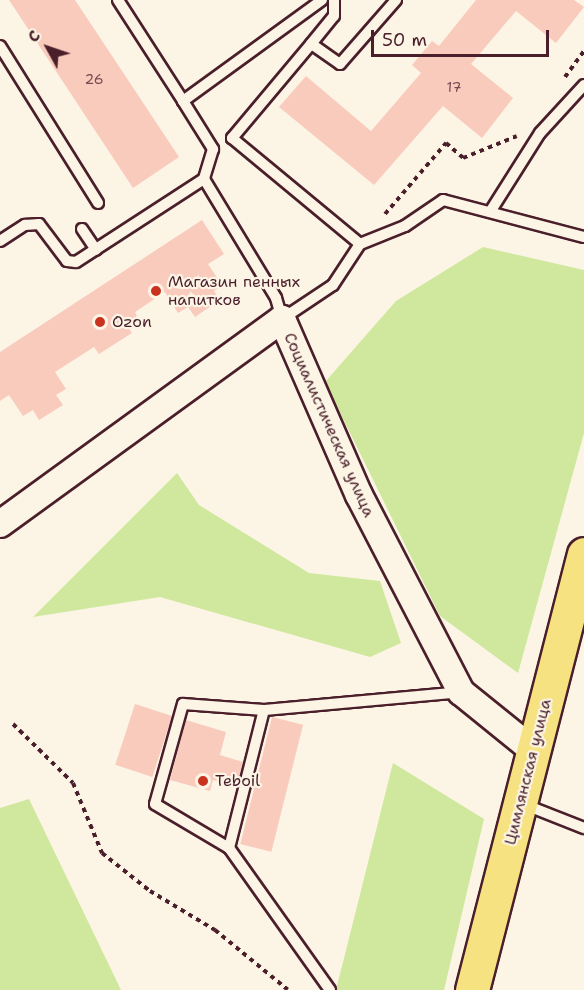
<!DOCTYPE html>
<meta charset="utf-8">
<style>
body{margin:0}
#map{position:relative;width:584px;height:990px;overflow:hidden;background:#fcf5e5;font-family:"Shantell Sans",sans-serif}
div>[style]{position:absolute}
.green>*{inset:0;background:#cfe89d}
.building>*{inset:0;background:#f9cbbd;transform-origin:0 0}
.path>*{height:4px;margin-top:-2px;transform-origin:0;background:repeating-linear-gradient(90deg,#4a1f2b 0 4.5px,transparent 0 9px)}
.roads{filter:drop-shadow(2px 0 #4a1f2b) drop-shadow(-2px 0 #4a1f2b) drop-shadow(0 2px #4a1f2b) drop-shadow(0 -2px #4a1f2b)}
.service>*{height:10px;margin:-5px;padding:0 5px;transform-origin:5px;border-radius:5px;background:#fcf5e5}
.tertiary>*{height:26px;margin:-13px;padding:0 13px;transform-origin:13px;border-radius:13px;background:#fcf5e5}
.primary>*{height:33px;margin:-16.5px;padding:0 16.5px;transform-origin:16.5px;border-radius:16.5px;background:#f6e281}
.dots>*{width:16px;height:16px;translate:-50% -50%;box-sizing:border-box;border:3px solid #fcf5e5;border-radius:50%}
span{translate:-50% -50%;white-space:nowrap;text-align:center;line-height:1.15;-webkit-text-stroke:4.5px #fcf5e5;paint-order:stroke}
.number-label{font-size:14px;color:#764a50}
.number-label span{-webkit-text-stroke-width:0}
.poi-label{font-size:16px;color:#4a1f2b}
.left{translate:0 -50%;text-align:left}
.street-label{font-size:16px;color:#4a1f2b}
.north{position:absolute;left:18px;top:18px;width:60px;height:60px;-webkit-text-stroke:4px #fcf5e5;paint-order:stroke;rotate:310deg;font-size:16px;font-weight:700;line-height:24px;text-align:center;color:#4a1f2b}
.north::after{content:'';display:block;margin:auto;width:21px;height:27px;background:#4a1f2b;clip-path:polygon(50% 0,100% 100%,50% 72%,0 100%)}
.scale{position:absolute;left:371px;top:30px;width:178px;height:27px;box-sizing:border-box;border:3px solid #4a1f2b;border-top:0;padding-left:8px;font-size:18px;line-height:21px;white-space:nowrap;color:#4a1f2b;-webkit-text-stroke:4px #fcf5e5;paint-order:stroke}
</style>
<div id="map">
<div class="green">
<i style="clip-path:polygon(483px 247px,584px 270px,584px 433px,518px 673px,440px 616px,325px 382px,396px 301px)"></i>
<i style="clip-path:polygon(177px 473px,199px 505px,309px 573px,380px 581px,401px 643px,370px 657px,160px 597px,33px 617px)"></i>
<i style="clip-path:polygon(393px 763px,484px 819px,444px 990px,336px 990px)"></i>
<i style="clip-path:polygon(29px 799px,121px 990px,0 990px,0 808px)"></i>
</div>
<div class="building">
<i style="clip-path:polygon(9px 0,75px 0,179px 157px,133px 188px)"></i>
<i style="clip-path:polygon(476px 0,574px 0,584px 7px,556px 43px,516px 11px,471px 64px,513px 98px,482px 138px,443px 106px,374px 185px,279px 107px,306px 76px,371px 131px,421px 73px,412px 65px,432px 41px,439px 46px)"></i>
<i style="clip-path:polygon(202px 220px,224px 254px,208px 264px,222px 285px,214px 291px,220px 300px,195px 317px,188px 307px,178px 313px,165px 292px,135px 312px,137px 316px,126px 324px,132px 333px,99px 354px,94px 347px,55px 372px,66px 389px,56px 395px,63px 405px,39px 420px,33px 410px,23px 416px,9px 395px,0 401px,0 352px)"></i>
<i style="left:135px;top:704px;width:39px;height:64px;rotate:18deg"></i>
<i style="left:272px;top:717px;width:32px;height:131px;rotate:14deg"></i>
<i style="clip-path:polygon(186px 720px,226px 732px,220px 755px,243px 762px,237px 787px,213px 780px,210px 791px,170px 780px)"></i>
</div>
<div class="path">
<i style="left:565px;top:77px;width:32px;rotate:-54deg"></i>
<i style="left:385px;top:214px;width:94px;rotate:-49.3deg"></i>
<i style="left:446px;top:143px;width:23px;rotate:41deg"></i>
<i style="left:463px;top:158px;width:58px;rotate:-22.2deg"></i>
<i style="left:13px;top:724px;width:84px;rotate:44.5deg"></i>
<i style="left:73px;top:783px;width:76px;rotate:67.5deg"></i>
<i style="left:102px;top:853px;width:61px;rotate:38.4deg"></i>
<i style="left:150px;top:891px;width:76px;rotate:31deg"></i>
<i style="left:215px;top:930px;width:94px;rotate:39.4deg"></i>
</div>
<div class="roads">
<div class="service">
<i style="left:118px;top:0;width:120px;rotate:57.2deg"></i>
<i style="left:322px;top:0;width:172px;rotate:144deg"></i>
<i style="left:183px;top:101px;width:57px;rotate:58deg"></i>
<i style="left:213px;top:149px;width:31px;rotate:107deg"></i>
<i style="left:204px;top:179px;width:139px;rotate:58.8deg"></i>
<i style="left:276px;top:298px;width:22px;rotate:74deg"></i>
<i style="left:282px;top:319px;width:61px;rotate:-33.7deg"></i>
<i style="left:333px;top:285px;width:49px;rotate:-56.6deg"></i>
<i style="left:396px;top:0;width:85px;rotate:131.2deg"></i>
<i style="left:340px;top:64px;width:35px;rotate:-145deg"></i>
<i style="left:311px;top:44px;width:123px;rotate:130deg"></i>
<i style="left:232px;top:138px;width:166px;rotate:39.6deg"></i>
<i style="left:360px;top:244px;width:48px;rotate:-21.8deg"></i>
<i style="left:405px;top:226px;width:46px;rotate:-34.4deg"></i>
<i style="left:443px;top:200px;width:146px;rotate:14.7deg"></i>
<i style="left:311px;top:44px;width:36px;rotate:-51deg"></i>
<i style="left:334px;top:16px;width:16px;rotate:-90deg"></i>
<i style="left:0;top:46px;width:185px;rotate:58deg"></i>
<i style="left:490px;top:212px;width:93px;rotate:-57.7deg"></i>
<i style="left:540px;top:133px;width:65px;rotate:-47.5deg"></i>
<i style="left:82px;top:229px;width:25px;rotate:56deg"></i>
<i style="left:0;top:241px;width:30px;rotate:-33deg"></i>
<i style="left:25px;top:225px;width:14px;rotate:-4deg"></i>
<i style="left:39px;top:224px;width:46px;rotate:52.9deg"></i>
<i style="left:67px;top:261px;width:9px;rotate:6deg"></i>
<i style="left:76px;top:262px;width:153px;rotate:-33deg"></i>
<i style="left:523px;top:804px;width:66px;rotate:21.5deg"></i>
<i style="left:229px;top:848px;width:86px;rotate:-149.3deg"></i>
<i style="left:155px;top:804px;width:104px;rotate:-74.4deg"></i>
<i style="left:183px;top:704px;width:81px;rotate:4.2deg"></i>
<i style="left:330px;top:990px;width:174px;rotate:-125.4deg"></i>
<i style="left:229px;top:848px;width:142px;rotate:-75.8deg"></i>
<i style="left:264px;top:710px;width:197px;rotate:-5.2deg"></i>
</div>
<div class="tertiary">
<i style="left:0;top:524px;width:349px;rotate:-36deg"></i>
<i style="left:282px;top:319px;width:192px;rotate:66.4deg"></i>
<i style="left:359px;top:495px;width:222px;rotate:62.6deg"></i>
<i style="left:461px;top:692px;width:94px;rotate:38.9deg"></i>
</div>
<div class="primary">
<i style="left:472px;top:990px;width:450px;rotate:-75.6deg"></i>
</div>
</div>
<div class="dots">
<i style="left:156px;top:291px;background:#c8321e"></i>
<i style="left:100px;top:322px;background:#c8321e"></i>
<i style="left:203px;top:781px;background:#c8321e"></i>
</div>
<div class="number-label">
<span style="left:94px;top:79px">26</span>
<span style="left:454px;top:87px">17</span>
</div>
<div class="poi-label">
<span class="left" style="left:168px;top:291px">Магазин пенных<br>напитков</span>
<span class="left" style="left:112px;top:322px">Ozon</span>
<span class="left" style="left:215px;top:781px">Teboil</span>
</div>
<div class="street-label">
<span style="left:329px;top:425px;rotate:66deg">Социалистическая улица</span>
<span style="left:528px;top:772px;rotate:-76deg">Цимлянская улица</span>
</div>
<div class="north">С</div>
<div class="scale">50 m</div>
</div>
